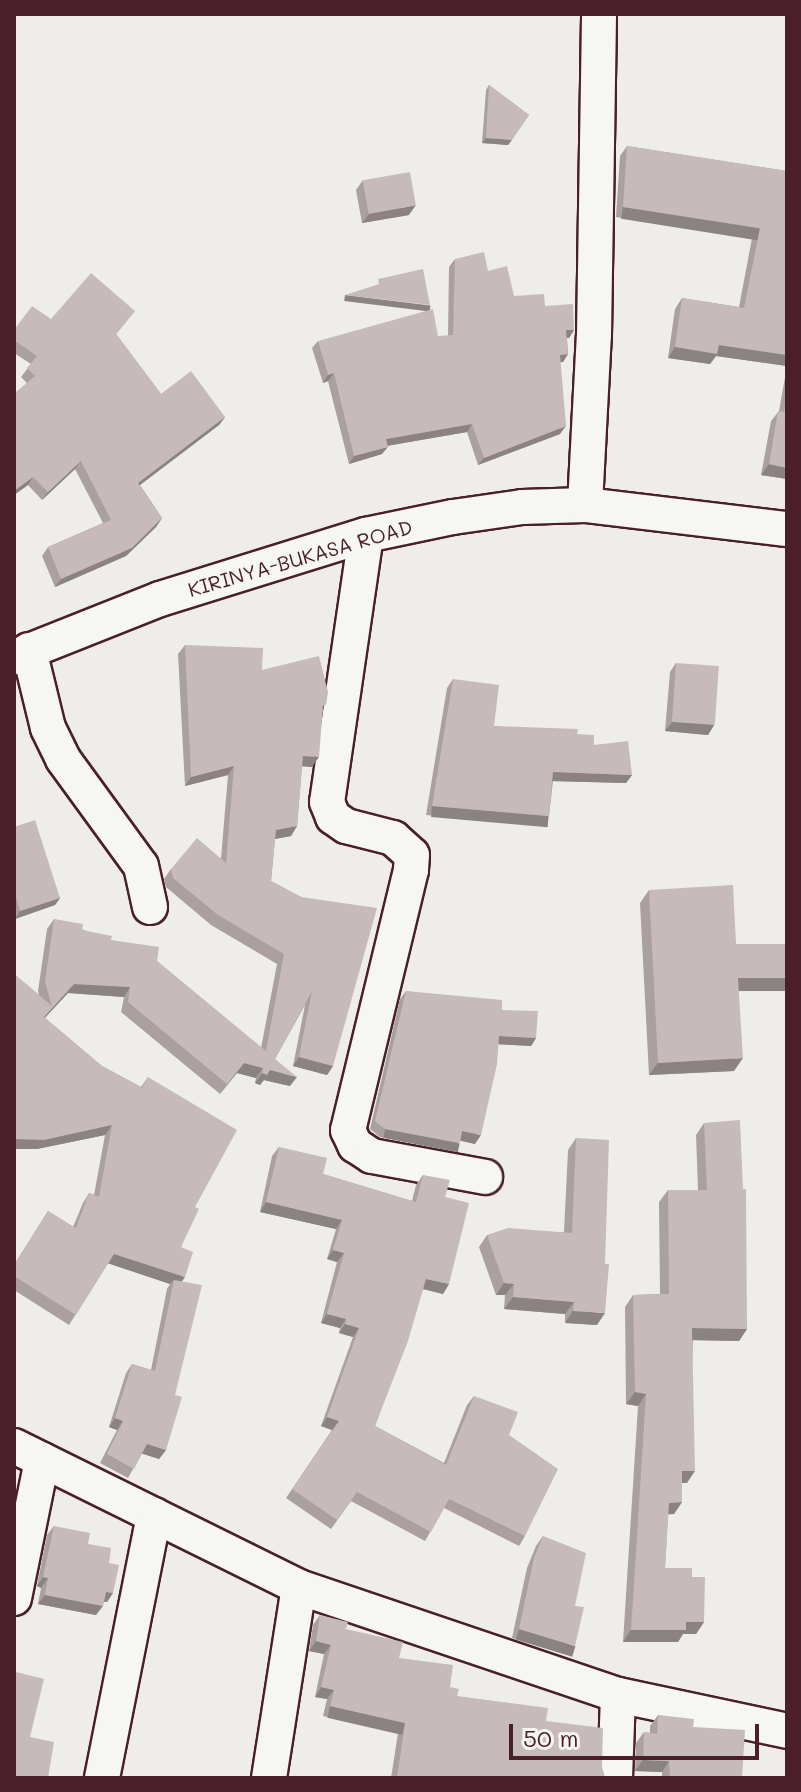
<!DOCTYPE html>
<style>
body{margin:0}
#map{position:relative;width:801px;height:1792px;overflow:hidden;background:#efedea;font-family:Mali,sans-serif}
div>[style]{position:absolute}
.roads{filter:drop-shadow(2px 0 #4a1f2b) drop-shadow(-2px 0 #4a1f2b) drop-shadow(0 2px #4a1f2b) drop-shadow(0 -2px #4a1f2b)}
.minor>*{height:34px;margin:-17px;padding:0 17px;transform-origin:17px;border-radius:17px;background:#f6f6f2}
.wall>*{inset:0;background:#aaa0a1}
.shaded-wall>*{inset:0;background:#8b8283;transform-origin:0 0}
.building>*{inset:0;background:#c6babb;transform-origin:0 0}
span{translate:-50% -50%;white-space:nowrap;text-align:center;line-height:1.15;-webkit-text-stroke:7px #f6f6f2;paint-order:stroke}
.street-label{font-size:20px;color:#4a1f2b}
.frame{position:absolute;inset:0;border:16px solid #4a1f2b;pointer-events:none}
.scale{position:absolute;left:509px;top:1724px;width:250px;height:36px;box-sizing:border-box;border:4px solid #4a1f2b;border-top:0;padding-left:10px;font-size:24px;line-height:28px;white-space:nowrap;color:#4a1f2b;-webkit-text-stroke:6px #f6f6f2;paint-order:stroke}
</style>
<div id="map">
<div class="roads">
<div class="minor">
<i style="left:585px;top:505px;width:170px;rotate:-87deg"></i>
<i style="left:594px;top:335px;width:321px;rotate:-89.1deg"></i>
<i style="left:366px;top:535px;width:270px;rotate:98.3deg"></i>
<i style="left:327px;top:802px;width:16px;rotate:68deg"></i>
<i style="left:333px;top:817px;width:16px;rotate:35deg"></i>
<i style="left:346px;top:826px;width:49px;rotate:14.3deg"></i>
<i style="left:393px;top:838px;width:25px;rotate:42deg"></i>
<i style="left:412px;top:855px;width:15px;rotate:94deg"></i>
<i style="left:411px;top:870px;width:268px;rotate:103.6deg"></i>
<i style="left:348px;top:1130px;width:17px;rotate:65deg"></i>
<i style="left:355px;top:1145px;width:20px;rotate:33deg"></i>
<i style="left:372px;top:1156px;width:115px;rotate:10.5deg"></i>
<i style="left:29px;top:650px;width:80px;rotate:76.3deg"></i>
<i style="left:48px;top:728px;width:34px;rotate:64deg"></i>
<i style="left:63px;top:759px;width:132px;rotate:53.9deg"></i>
<i style="left:141px;top:866px;width:42px;rotate:77.6deg"></i>
<i style="left:14px;top:657px;width:157px;rotate:-21.7deg"></i>
<i style="left:160px;top:599px;width:216px;rotate:-17.3deg"></i>
<i style="left:366px;top:535px;width:89px;rotate:-11.7deg"></i>
<i style="left:453px;top:517px;width:70px;rotate:-8.2deg"></i>
<i style="left:522px;top:507px;width:63px;rotate:-1.8deg"></i>
<i style="left:585px;top:505px;width:203px;rotate:6.8deg"></i>
<i style="left:14px;top:1446px;width:318px;rotate:26.3deg"></i>
<i style="left:299px;top:1587px;width:337px;rotate:18.7deg"></i>
<i style="left:618px;top:1695px;width:173px;rotate:12deg"></i>
<i style="left:14px;top:1598px;width:141px;rotate:-78.5deg"></i>
<i style="left:102px;top:1778px;width:268px;rotate:-78.8deg"></i>
<i style="left:269px;top:1778px;width:193px;rotate:-81.1deg"></i>
<i style="left:615px;top:1778px;width:83px;rotate:-87.9deg"></i>
</div>
</div>
<div class="wall">
<i style="clip-path:polygon(489px 85px,529px 115px,508px 145px,482px 143px,486px 90px)"></i>
<i style="clip-path:polygon(627px 146px,787px 171px,787px 479px,761px 475px,771px 421px,779px 411px,787px 366px,716px 356px,710px 364px,668px 358px,675px 309px,682px 298px,739px 307px,752px 238px,616px 217px,620px 156px)"></i>
<i style="clip-path:polygon(363px 180px,409px 215px,362px 223px,356px 190px)"></i>
<i style="clip-path:polygon(455px 259px,488px 271px,514px 296px,545px 306px,574px 330px,569px 338px,567px 338px,568px 354px,563px 362px,560px 362px,560px 434px,478px 465px,467px 432px,387px 446px,382px 454px,349px 464px,328px 381px,323px 383px,312px 348px,318px 341px,448px 336px,449px 267px)"></i>
<i style="clip-path:polygon(135px 311px,116px 334px,161px 394px,225px 417px,219px 425px,140px 485px,162px 518px,156px 527px,126px 556px,55px 587px,42px 556px,48px 547px,103px 523px,75px 469px,42px 500px,28px 485px,14px 495px,14px 394px,27px 383px,21px 377px,31px 364px,14px 353px,14px 330px,51px 319px)"></i>
<i style="clip-path:polygon(185px 645px,262px 670px,323px 710px,312px 767px,302px 766px,297px 826px,291px 836px,275px 839px,271px 881px,301px 897px,333px 1066px,327px 1075px,293px 1066px,305px 1005px,275px 1059px,290px 1086px,264px 1080px,260px 1085px,255px 1083px,256px 1078px,237px 1073px,220px 1094px,121px 1012px,124px 997px,68px 993px,45px 1018px,102px 1066px,141px 1087px,148px 1077px,195px 1207px,181px 1247px,182px 1281px,175px 1395px,166px 1450px,159px 1459px,142px 1453px,128px 1478px,100px 1463px,117px 1430px,109px 1427px,126px 1373px,132px 1364px,151px 1370px,167px 1289px,170px 1284px,108px 1263px,69px 1325px,14px 1290px,14px 1265px,48px 1211px,73px 1227px,83px 1203px,89px 1193px,94px 1195px,105px 1135px,37px 1149px,14px 1149px,14px 974px,39px 995px,38px 991px,47px 929px,54px 919px,111px 940px,157px 961px,261px 1048px,277px 964px,211px 925px,166px 887px,164px 879px,171px 869px,221px 858px,228px 775px,185px 786px,178px 654px)"></i>
<i style="clip-path:polygon(676px 663px,714px 725px,708px 735px,665px 731px,670px 672px)"></i>
<i style="clip-path:polygon(453px 679px,494px 726px,577px 734px,632px 775px,626px 783px,553px 781px,549px 816px,543px 825px,426px 815px,447px 688px)"></i>
<i style="clip-path:polygon(14px 827px,60px 898px,55px 905px,15px 919px)"></i>
<i style="clip-path:polygon(649px 890px,736px 944px,787px 944px,787px 991px,739px 991px,734px 1071px,649px 1075px,640px 903px)"></i>
<i style="clip-path:polygon(406px 991px,502px 1010px,536px 1038px,531px 1046px,498px 1044px,475px 1144px,460px 1140px,454px 1151px,380px 1137px,370px 1129px,400px 999px)"></i>
<i style="clip-path:polygon(704px 1123px,747px 1329px,739px 1341px,693px 1340px,687px 1483px,682px 1483px,682px 1502px,674px 1514px,668px 1514px,665px 1568px,692px 1577px,704px 1622px,696px 1634px,683px 1634px,678px 1642px,623px 1642px,638px 1406px,626px 1404px,625px 1307px,633px 1295px,660px 1294px,659px 1202px,668px 1190px,698px 1190px,696px 1135px)"></i>
<i style="clip-path:polygon(576px 1138px,597px 1325px,565px 1323px,565px 1314px,504px 1309px,505px 1295px,496px 1295px,479px 1247px,487px 1235px,564px 1232px,568px 1150px)"></i>
<i style="clip-path:polygon(279px 1147px,323px 1174px,412px 1201px,416px 1185px,423px 1175px,445px 1197px,449px 1284px,443px 1294px,423px 1289px,375px 1426px,444px 1463px,467px 1405px,474px 1396px,509px 1435px,525px 1536px,519px 1546px,444px 1508px,425px 1541px,351px 1501px,331px 1529px,286px 1498px,332px 1430px,321px 1426px,353px 1337px,339px 1333px,340px 1328px,321px 1323px,337px 1262px,327px 1259px,336px 1229px,260px 1212px,272px 1156px)"></i>
<i style="clip-path:polygon(54px 1526px,88px 1544px,109px 1563px,113px 1593px,107px 1602px,104px 1602px,96px 1615px,38px 1604px,41px 1588px,37px 1586px,47px 1535px)"></i>
<i style="clip-path:polygon(543px 1536px,575px 1606px,568px 1655px,512px 1638px,527px 1568px,536px 1546px)"></i>
<i style="clip-path:polygon(320px 1615px,399px 1658px,450px 1687px,457px 1696px,546px 1721px,602px 1768px,605px 1778px,391px 1778px,398px 1733px,323px 1716px,327px 1699px,315px 1697px,324px 1654px,309px 1651px,313px 1625px)"></i>
<i style="clip-path:polygon(658px 1715px,693px 1727px,742px 1778px,662px 1778px,662px 1772px,635px 1771px,636px 1743px,644px 1732px,650px 1733px,650px 1726px)"></i>
</div>
<div class="shaded-wall">
<i style="clip-path:polygon(486px 138px,512px 140px,508px 145px,482px 143px)"></i>
<i style="clip-path:polygon(416px 205px,409px 215px,362px 223px,369px 214px)"></i>
<i style="left:623px;top:207px;width:139px;height:12px;rotate:9deg"></i>
<i style="left:345px;top:295px;width:86px;height:6px;rotate:7deg"></i>
<i style="clip-path:polygon(566px 330px,574px 330px,569px 338px,561px 338px)"></i>
<i style="clip-path:polygon(719px 345px,787px 355px,787px 366px,716px 356px,710px 364px,668px 358px,675px 347px)"></i>
<i style="clip-path:polygon(568px 354px,563px 362px,554px 363px,560px 355px)"></i>
<i style="clip-path:polygon(334px 373px,328px 381px,323px 383px,328px 375px)"></i>
<i style="clip-path:polygon(225px 417px,219px 425px,132px 491px,138px 483px)"></i>
<i style="clip-path:polygon(472px 424px,467px 432px,380px 447px,386px 439px)"></i>
<i style="clip-path:polygon(566px 426px,560px 434px,478px 465px,484px 458px)"></i>
<i style="clip-path:polygon(388px 447px,382px 454px,349px 464px,354px 456px)"></i>
<i style="clip-path:polygon(81px 461px,75px 469px,42px 500px,48px 492px)"></i>
<i style="clip-path:polygon(769px 464px,787px 468px,787px 479px,761px 475px)"></i>
<i style="clip-path:polygon(33px 477px,28px 485px,14px 495px,14px 491px)"></i>
<i style="clip-path:polygon(162px 518px,156px 527px,126px 556px,55px 587px,61px 579px)"></i>
<i style="clip-path:polygon(672px 722px,714px 725px,708px 735px,665px 731px)"></i>
<i style="clip-path:polygon(303px 756px,319px 757px,312px 767px,297px 766px)"></i>
<i style="clip-path:polygon(234px 766px,228px 775px,185px 786px,191px 777px)"></i>
<i style="clip-path:polygon(553px 772px,632px 775px,626px 783px,547px 781px)"></i>
<i style="left:432px;top:806px;width:117px;height:11px;rotate:5deg"></i>
<i style="clip-path:polygon(297px 826px,291px 836px,269px 840px,276px 830px)"></i>
<i style="clip-path:polygon(60px 898px,55px 905px,15px 919px,20px 911px)"></i>
<i style="clip-path:polygon(738px 978px,787px 978px,787px 991px,729px 991px)"></i>
<i style="clip-path:polygon(74px 984px,130px 987px,124px 997px,68px 993px,37px 1026px,44px 1017px)"></i>
<i style="clip-path:polygon(499px 1036px,536px 1038px,531px 1046px,493px 1044px)"></i>
<i style="clip-path:polygon(299px 1057px,333px 1066px,327px 1075px,293px 1066px)"></i>
<i style="clip-path:polygon(743px 1058px,734px 1071px,649px 1075px,658px 1063px)"></i>
<i style="clip-path:polygon(244px 1063px,263px 1068px,256px 1078px,237px 1073px,220px 1094px)"></i>
<i style="clip-path:polygon(270px 1070px,297px 1077px,290px 1086px,264px 1080px,260px 1085px,255px 1083px,262px 1073px)"></i>
<i style="clip-path:polygon(112px 1125px,105px 1135px,37px 1149px,14px 1149px,14px 1139px)"></i>
<i style="left:385px;top:1129px;width:76px;height:9px;rotate:11deg"></i>
<i style="clip-path:polygon(462px 1131px,481px 1135px,475px 1144px,457px 1140px)"></i>
<i style="clip-path:polygon(266px 1202px,342px 1220px,336px 1229px,260px 1212px)"></i>
<i style="clip-path:polygon(333px 1250px,344px 1253px,337px 1262px,327px 1259px)"></i>
<i style="clip-path:polygon(114px 1254px,185px 1277px,178px 1287px,174px 1280px,170px 1284px,107px 1263px)"></i>
<i style="clip-path:polygon(426px 1279px,449px 1284px,443px 1294px,419px 1288px)"></i>
<i style="clip-path:polygon(504px 1283px,514px 1284px,505px 1295px,496px 1295px)"></i>
<i style="clip-path:polygon(513px 1297px,574px 1302px,565px 1314px,504px 1309px)"></i>
<i style="clip-path:polygon(573px 1311px,605px 1313px,597px 1325px,565px 1323px)"></i>
<i style="clip-path:polygon(327px 1314px,346px 1319px,340px 1328px,321px 1323px)"></i>
<i style="clip-path:polygon(345px 1324px,359px 1328px,353px 1337px,339px 1333px)"></i>
<i style="clip-path:polygon(692px 1328px,747px 1329px,739px 1341px,684px 1340px)"></i>
<i style="clip-path:polygon(635px 1392px,646px 1394px,638px 1406px,626px 1404px)"></i>
<i style="clip-path:polygon(327px 1417px,339px 1421px,332px 1430px,321px 1426px)"></i>
<i style="clip-path:polygon(115px 1418px,123px 1421px,117px 1430px,109px 1427px)"></i>
<i style="clip-path:polygon(147px 1444px,166px 1450px,159px 1459px,140px 1453px)"></i>
<i style="clip-path:polygon(682px 1471px,695px 1471px,687px 1483px,673px 1483px)"></i>
<i style="clip-path:polygon(682px 1502px,674px 1514px,660px 1515px,669px 1503px)"></i>
<i style="clip-path:polygon(43px 1577px,48px 1578px,41px 1588px,37px 1586px)"></i>
<i style="clip-path:polygon(106px 1592px,113px 1593px,107px 1602px,99px 1601px)"></i>
<i style="clip-path:polygon(45px 1595px,103px 1606px,96px 1615px,38px 1604px)"></i>
<i style="clip-path:polygon(686px 1622px,704px 1622px,696px 1634px,683px 1634px,678px 1642px,623px 1642px,631px 1630px)"></i>
<i style="left:519px;top:1629px;width:59px;height:11px;rotate:17deg"></i>
<i style="clip-path:polygon(316px 1641px,331px 1645px,324px 1654px,309px 1651px)"></i>
<i style="clip-path:polygon(321px 1687px,334px 1690px,327px 1699px,315px 1697px)"></i>
<i style="left:330px;top:1706px;width:77px;height:12px;rotate:13deg"></i>
<i style="clip-path:polygon(643px 1760px,669px 1761px,662px 1772px,635px 1771px)"></i>
</div>
<div class="building">
<i style="clip-path:polygon(489px 85px,529px 115px,512px 140px,486px 138px)"></i>
<i style="clip-path:polygon(627px 146px,787px 171px,787px 355px,719px 345px,717px 354px,675px 347px,682px 298px,744px 308px,760px 228px,623px 207px)"></i>
<i style="left:410px;top:172px;width:34px;height:48px;rotate:80deg"></i>
<i style="clip-path:polygon(484px 252px,488px 271px,507px 266px,514px 296px,544px 294px,545px 306px,573px 304px,574px 330px,566px 330px,568px 354px,560px 355px,566px 426px,484px 458px,472px 424px,386px 439px,388px 447px,354px 456px,334px 373px,328px 375px,318px 341px,433px 309px,438px 336px,453px 335px,455px 259px)"></i>
<i style="clip-path:polygon(423px 269px,430px 305px,345px 295px,379px 284px,378px 279px)"></i>
<i style="clip-path:polygon(91px 273px,135px 311px,116px 334px,161px 394px,191px 371px,225px 417px,138px 483px,162px 518px,132px 548px,61px 579px,48px 547px,111px 520px,81px 461px,48px 492px,33px 477px,14px 491px,14px 394px,35px 376px,27px 368px,37px 356px,14px 340px,14px 330px,32px 306px,51px 319px)"></i>
<i style="clip-path:polygon(787px 397px,787px 468px,769px 464px,778px 411px,784px 412px)"></i>
<i style="clip-path:polygon(185px 645px,263px 648px,262px 670px,319px 656px,328px 692px,326px 705px,323px 706px,319px 757px,303px 756px,297px 826px,276px 830px,271px 881px,301px 897px,377px 908px,333px 1066px,299px 1057px,312px 991px,275px 1059px,297px 1077px,270px 1070px,267px 1075px,262px 1073px,263px 1068px,244px 1063px,227px 1084px,128px 1002px,130px 987px,74px 984px,44px 1017px,102px 1066px,142px 1088px,148px 1077px,237px 1130px,195px 1207px,199px 1209px,181px 1247px,193px 1252px,185px 1277px,114px 1254px,76px 1315px,14px 1276px,14px 1266px,48px 1211px,76px 1228px,89px 1193px,99px 1197px,112px 1125px,44px 1140px,14px 1139px,14px 974px,52px 1006px,45px 982px,54px 919px,83px 924px,82px 930px,112px 936px,111px 940px,159px 947px,157px 961px,266px 1051px,284px 954px,218px 915px,173px 878px,171px 869px,197px 838px,226px 863px,234px 766px,191px 777px)"></i>
<i style="left:676px;top:663px;width:43px;height:59px;rotate:4deg"></i>
<i style="clip-path:polygon(453px 679px,499px 685px,494px 726px,578px 729px,577px 734px,594px 735px,594px 745px,628px 741px,632px 775px,553px 772px,549px 816px,432px 806px)"></i>
<i style="clip-path:polygon(35px 820px,60px 898px,20px 911px,14px 890px,14px 827px)"></i>
<i style="clip-path:polygon(733px 885px,736px 944px,787px 944px,787px 978px,738px 978px,743px 1058px,658px 1063px,649px 890px)"></i>
<i style="clip-path:polygon(406px 991px,502px 1000px,502px 1010px,538px 1011px,536px 1038px,499px 1036px,497px 1064px,481px 1135px,462px 1131px,460px 1143px,385px 1129px,375px 1121px)"></i>
<i style="clip-path:polygon(740px 1120px,743px 1189px,746px 1189px,747px 1329px,692px 1328px,695px 1471px,682px 1471px,682px 1502px,669px 1503px,665px 1568px,692px 1568px,692px 1577px,705px 1577px,704px 1622px,686px 1622px,686px 1630px,631px 1630px,646px 1394px,635px 1392px,633px 1295px,669px 1294px,668px 1190px,707px 1190px,704px 1123px)"></i>
<i style="clip-path:polygon(576px 1138px,609px 1140px,605px 1264px,609px 1264px,605px 1313px,573px 1311px,574px 1302px,513px 1297px,514px 1284px,504px 1283px,487px 1235px,508px 1228px,572px 1233px)"></i>
<i style="clip-path:polygon(279px 1147px,327px 1158px,323px 1174px,416px 1202px,423px 1175px,450px 1180px,445px 1197px,469px 1203px,449px 1284px,426px 1279px,408px 1341px,375px 1426px,446px 1465px,474px 1396px,518px 1412px,509px 1435px,558px 1469px,525px 1536px,449px 1499px,431px 1532px,357px 1492px,337px 1520px,292px 1489px,339px 1421px,327px 1417px,359px 1328px,345px 1324px,346px 1319px,327px 1314px,344px 1253px,333px 1250px,342px 1220px,266px 1202px)"></i>
<i style="clip-path:polygon(174px 1280px,202px 1285px,175px 1395px,182px 1397px,166px 1450px,147px 1444px,134px 1469px,107px 1454px,123px 1421px,115px 1418px,132px 1364px,155px 1371px)"></i>
<i style="clip-path:polygon(54px 1526px,90px 1533px,88px 1544px,111px 1548px,109px 1563px,119px 1565px,113px 1593px,106px 1592px,103px 1606px,45px 1595px,48px 1578px,43px 1577px)"></i>
<i style="clip-path:polygon(543px 1536px,586px 1553px,575px 1606px,584px 1607px,575px 1646px,519px 1629px,534px 1558px)"></i>
<i style="clip-path:polygon(320px 1615px,348px 1622px,346px 1629px,403px 1642px,399px 1658px,453px 1665px,450px 1687px,459px 1689px,457px 1696px,548px 1708px,546px 1721px,603px 1728px,602px 1768px,605px 1778px,397px 1778px,405px 1723px,330px 1706px,334px 1690px,321px 1687px,331px 1645px,316px 1641px)"></i>
<i style="clip-path:polygon(16px 1672px,44px 1679px,30px 1737px,54px 1742px,48px 1778px,14px 1778px,14px 1680px)"></i>
<i style="clip-path:polygon(658px 1715px,694px 1719px,693px 1727px,745px 1730px,742px 1778px,670px 1778px,669px 1761px,643px 1760px,644px 1732px,657px 1734px)"></i>
</div>
<div class="street-label">
<span style="left:300px;top:558px;rotate:-16deg">KIRINYA-BUKASA ROAD</span>
</div>
<div class="frame"></div>
<div class="scale">50 m</div>
</div>
